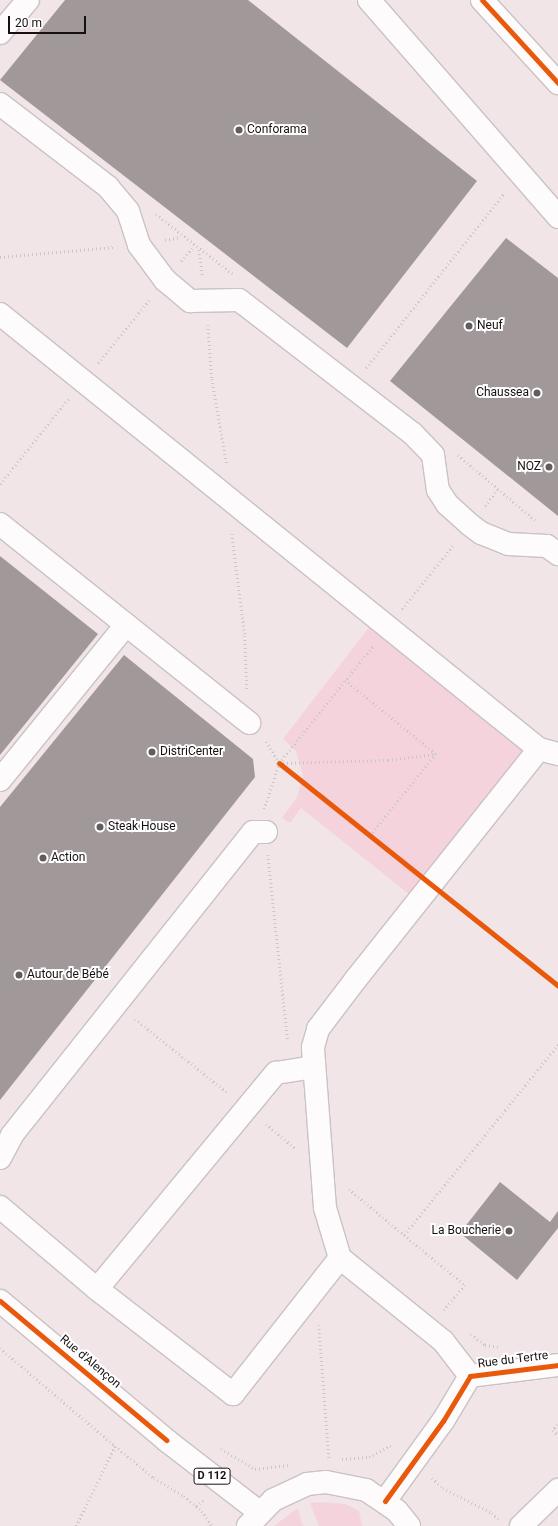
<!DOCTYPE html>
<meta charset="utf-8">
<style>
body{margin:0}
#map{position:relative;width:558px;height:1526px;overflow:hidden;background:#f1e5e8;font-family:Roboto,sans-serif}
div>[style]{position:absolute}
.green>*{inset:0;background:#f4d3dc}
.building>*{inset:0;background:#a1989a}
.path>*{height:2.5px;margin-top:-1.25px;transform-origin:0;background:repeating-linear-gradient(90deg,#cbc7c8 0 1px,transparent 0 4px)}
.roads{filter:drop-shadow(1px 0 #cac2c4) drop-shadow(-1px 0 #cac2c4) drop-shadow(0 1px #cac2c4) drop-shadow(0 -1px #cac2c4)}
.minor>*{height:22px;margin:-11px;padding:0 11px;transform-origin:11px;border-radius:11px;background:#fdfbfc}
.major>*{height:22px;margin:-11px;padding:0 11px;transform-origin:11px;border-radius:11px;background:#fdfbfc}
.cycleway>*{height:5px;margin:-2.5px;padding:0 2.5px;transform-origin:2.5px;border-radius:2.5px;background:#e8590c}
.dots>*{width:11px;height:11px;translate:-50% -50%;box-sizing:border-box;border:2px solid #fff;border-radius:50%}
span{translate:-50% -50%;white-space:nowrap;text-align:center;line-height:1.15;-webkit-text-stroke:4px #fff;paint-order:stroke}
.shield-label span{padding:1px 3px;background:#fff;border:1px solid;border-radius:3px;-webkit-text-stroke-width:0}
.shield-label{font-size:11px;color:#171012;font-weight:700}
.poi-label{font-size:12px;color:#171012}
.left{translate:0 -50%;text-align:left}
.right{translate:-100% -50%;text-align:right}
.street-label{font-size:12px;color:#171012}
.scale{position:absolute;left:8px;top:16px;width:78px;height:18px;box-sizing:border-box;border:2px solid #171012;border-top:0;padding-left:5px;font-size:12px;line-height:14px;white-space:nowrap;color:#171012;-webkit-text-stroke:3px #fff;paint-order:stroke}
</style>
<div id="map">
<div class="green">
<i style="clip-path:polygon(377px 617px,539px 749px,419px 902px,301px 808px,290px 823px,282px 818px,297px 797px,303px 775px,296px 751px,283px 739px)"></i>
<i style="clip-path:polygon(321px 1502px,345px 1504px,359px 1511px,362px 1526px,319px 1526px,310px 1503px)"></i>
<i style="clip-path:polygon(298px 1508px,302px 1525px,305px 1526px,274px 1526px)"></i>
</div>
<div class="building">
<i style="clip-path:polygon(65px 0,248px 0,477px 181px,347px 348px,0 80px)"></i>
<i style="clip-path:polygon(506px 238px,558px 278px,558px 516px,390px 381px)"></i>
<i style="clip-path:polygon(0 556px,98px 634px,0 755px)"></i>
<i style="clip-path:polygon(124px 655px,253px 759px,255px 777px,0 1100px,0 807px)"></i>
<i style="clip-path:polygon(500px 1182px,550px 1222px,558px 1211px,558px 1228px,517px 1280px,460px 1233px)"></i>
</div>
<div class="path">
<i style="left:156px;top:214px;width:99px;rotate:38deg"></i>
<i style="left:165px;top:240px;width:16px;rotate:-11deg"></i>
<i style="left:199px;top:250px;width:27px;rotate:82deg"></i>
<i style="left:0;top:257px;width:114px;rotate:-5deg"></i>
<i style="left:181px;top:261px;width:20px;rotate:-49deg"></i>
<i style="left:208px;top:325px;width:54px;rotate:85.8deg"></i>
<i style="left:212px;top:379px;width:87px;rotate:80.1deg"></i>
<i style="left:98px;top:363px;width:82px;rotate:-50.9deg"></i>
<i style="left:366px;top:368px;width:223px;rotate:-51.7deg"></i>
<i style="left:458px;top:455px;width:101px;rotate:40.2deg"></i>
<i style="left:0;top:484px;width:109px;rotate:-51.3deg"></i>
<i style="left:485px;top:506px;width:21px;rotate:-53deg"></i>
<i style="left:232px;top:534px;width:103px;rotate:82.7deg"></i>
<i style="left:245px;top:636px;width:54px;rotate:87.9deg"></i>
<i style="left:402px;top:609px;width:83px;rotate:-51.3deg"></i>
<i style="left:345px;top:680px;width:117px;rotate:39.1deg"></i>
<i style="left:436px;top:754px;width:105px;rotate:128.8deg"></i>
<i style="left:279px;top:763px;width:150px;rotate:-51.2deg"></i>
<i style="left:279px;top:763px;width:109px;rotate:-1.6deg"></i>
<i style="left:388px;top:760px;width:48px;rotate:-7.1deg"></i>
<i style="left:264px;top:809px;width:48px;rotate:-71.9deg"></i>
<i style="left:279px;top:763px;width:26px;rotate:-122deg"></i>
<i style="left:268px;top:855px;width:187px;rotate:83.9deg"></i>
<i style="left:135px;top:1019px;width:119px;rotate:38.5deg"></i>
<i style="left:266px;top:1124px;width:39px;rotate:40deg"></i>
<i style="left:349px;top:1189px;width:72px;rotate:39.9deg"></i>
<i style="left:404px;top:1235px;width:245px;rotate:-51deg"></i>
<i style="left:404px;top:1235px;width:79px;rotate:39.3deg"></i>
<i style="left:465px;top:1285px;width:33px;rotate:130deg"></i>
<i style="left:319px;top:1325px;width:134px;rotate:85.7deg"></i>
<i style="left:471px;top:1334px;width:18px;rotate:38deg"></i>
<i style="left:485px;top:1345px;width:13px;rotate:9deg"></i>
<i style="left:0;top:1348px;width:151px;rotate:40.4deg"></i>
<i style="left:558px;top:1425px;width:7px;rotate:135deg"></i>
<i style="left:553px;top:1430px;width:7px;rotate:45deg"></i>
<i style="left:221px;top:1449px;width:39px;rotate:30deg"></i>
<i style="left:255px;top:1469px;width:33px;rotate:-7deg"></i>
<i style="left:342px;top:1459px;width:27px;rotate:-4deg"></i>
<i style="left:369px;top:1457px;width:24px;rotate:-28deg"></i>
<i style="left:390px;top:1446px;width:4px;rotate:27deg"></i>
<i style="left:432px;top:1478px;width:15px;rotate:42deg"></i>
<i style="left:443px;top:1488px;width:55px;rotate:27deg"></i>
<i style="left:492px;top:1513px;width:10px;rotate:45deg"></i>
<i style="left:196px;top:1506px;width:9px;rotate:-41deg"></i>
<i style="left:76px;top:1526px;width:89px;rotate:-64deg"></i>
<i style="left:115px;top:1446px;width:50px;rotate:39.4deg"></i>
<i style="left:154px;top:1478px;width:35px;rotate:31deg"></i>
<i style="left:184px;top:1496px;width:23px;rotate:40deg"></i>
<i style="left:202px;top:1511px;width:18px;rotate:56deg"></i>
</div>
<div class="roads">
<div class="minor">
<i style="left:369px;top:0;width:288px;rotate:48.9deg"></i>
<i style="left:482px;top:0;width:113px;rotate:47.5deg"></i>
<i style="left:0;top:33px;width:43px;rotate:-49.7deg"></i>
<i style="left:0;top:104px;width:136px;rotate:37.5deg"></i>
<i style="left:108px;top:187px;width:31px;rotate:50deg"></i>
<i style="left:128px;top:211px;width:36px;rotate:72deg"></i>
<i style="left:139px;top:245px;width:44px;rotate:53.4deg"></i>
<i style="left:165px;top:280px;width:33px;rotate:40deg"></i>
<i style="left:190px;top:301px;width:49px;rotate:-1.2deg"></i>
<i style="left:239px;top:300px;width:218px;rotate:37.6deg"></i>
<i style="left:412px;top:433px;width:30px;rotate:46deg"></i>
<i style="left:433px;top:455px;width:35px;rotate:82deg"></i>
<i style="left:438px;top:490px;width:17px;rotate:57deg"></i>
<i style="left:447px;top:504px;width:30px;rotate:42deg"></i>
<i style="left:469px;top:524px;width:15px;rotate:37deg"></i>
<i style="left:481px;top:533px;width:29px;rotate:22deg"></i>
<i style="left:508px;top:544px;width:39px;rotate:3deg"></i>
<i style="left:547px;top:546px;width:14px;rotate:36deg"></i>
<i style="left:0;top:314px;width:693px;rotate:38.91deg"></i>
<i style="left:539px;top:749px;width:20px;rotate:15deg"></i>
<i style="left:0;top:524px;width:319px;rotate:38.6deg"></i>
<i style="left:0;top:780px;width:200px;rotate:-50.9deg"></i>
<i style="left:0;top:1158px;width:26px;rotate:-62deg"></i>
<i style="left:12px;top:1135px;width:387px;rotate:-51.5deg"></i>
<i style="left:253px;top:832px;width:13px"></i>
<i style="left:0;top:1207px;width:127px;rotate:40.2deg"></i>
<i style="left:97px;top:1289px;width:172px;rotate:37.7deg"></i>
<i style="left:233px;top:1394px;width:173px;rotate:-51.8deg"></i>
<i style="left:97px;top:1289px;width:281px;rotate:-50.4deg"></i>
<i style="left:276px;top:1073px;width:36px;rotate:-9deg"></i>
<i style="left:470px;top:1376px;width:44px;rotate:-127.6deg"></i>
<i style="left:443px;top:1341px;width:132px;rotate:-141.1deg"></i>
<i style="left:340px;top:1258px;width:52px;rotate:-106.7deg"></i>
<i style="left:325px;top:1208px;width:161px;rotate:-94.3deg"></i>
<i style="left:313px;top:1047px;width:19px;rotate:-74deg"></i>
<i style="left:318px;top:1029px;width:63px;rotate:-52.8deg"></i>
<i style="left:356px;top:979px;width:294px;rotate:-51.5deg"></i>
<i style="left:470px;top:1376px;width:89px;rotate:-7.1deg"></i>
<i style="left:385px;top:1501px;width:99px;rotate:-54.1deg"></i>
<i style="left:443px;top:1421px;width:52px;rotate:-59deg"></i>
<i style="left:521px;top:1526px;width:52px;rotate:-44.2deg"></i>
</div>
<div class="major">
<i style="left:0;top:1301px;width:217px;rotate:39.9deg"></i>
<i style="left:166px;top:1440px;width:118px;rotate:37.7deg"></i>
<i style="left:248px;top:1526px;width:36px;rotate:-46deg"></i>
<i style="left:273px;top:1500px;width:38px;rotate:-25deg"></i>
<i style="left:307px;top:1484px;width:19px;rotate:-6deg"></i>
<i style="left:326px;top:1482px;width:41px;rotate:11.3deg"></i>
<i style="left:366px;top:1490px;width:37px;rotate:34deg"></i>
<i style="left:397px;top:1511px;width:19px;rotate:51deg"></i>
</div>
</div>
<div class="cycleway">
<i style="left:482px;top:0;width:113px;rotate:47.5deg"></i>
<i style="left:279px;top:763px;width:357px;rotate:38.6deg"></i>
<i style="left:0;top:1301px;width:217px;rotate:39.9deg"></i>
<i style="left:385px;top:1501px;width:99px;rotate:-54.1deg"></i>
<i style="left:443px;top:1421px;width:52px;rotate:-59deg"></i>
<i style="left:470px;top:1376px;width:89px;rotate:-7.1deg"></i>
</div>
<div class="dots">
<i style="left:239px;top:130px;background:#635b5d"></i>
<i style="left:469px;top:326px;background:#635b5d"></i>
<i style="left:537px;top:393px;background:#635b5d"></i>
<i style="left:549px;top:467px;background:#635b5d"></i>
<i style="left:152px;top:752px;background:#635b5d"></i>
<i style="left:100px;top:827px;background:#635b5d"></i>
<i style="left:43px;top:858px;background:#635b5d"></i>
<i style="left:19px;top:975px;background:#635b5d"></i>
<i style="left:509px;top:1231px;background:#635b5d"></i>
</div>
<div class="shield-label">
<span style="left:212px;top:1476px">D 112</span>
</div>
<div class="poi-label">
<span class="left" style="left:247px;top:130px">Conforama</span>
<span class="left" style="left:477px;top:326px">Neuf</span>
<span class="right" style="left:529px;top:393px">Chaussea</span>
<span class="right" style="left:541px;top:467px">NOZ</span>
<span class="left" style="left:160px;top:752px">DistriCenter</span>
<span class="left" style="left:108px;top:827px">Steak House</span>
<span class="left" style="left:51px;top:858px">Action</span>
<span class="left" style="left:27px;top:975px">Autour de Bébé</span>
<span class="right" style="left:501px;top:1231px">La Boucherie</span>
</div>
<div class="street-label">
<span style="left:513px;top:1360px;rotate:-7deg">Rue du Tertre</span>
<span style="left:90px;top:1362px;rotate:40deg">Rue d'Alençon</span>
</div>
<div class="scale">20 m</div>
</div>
